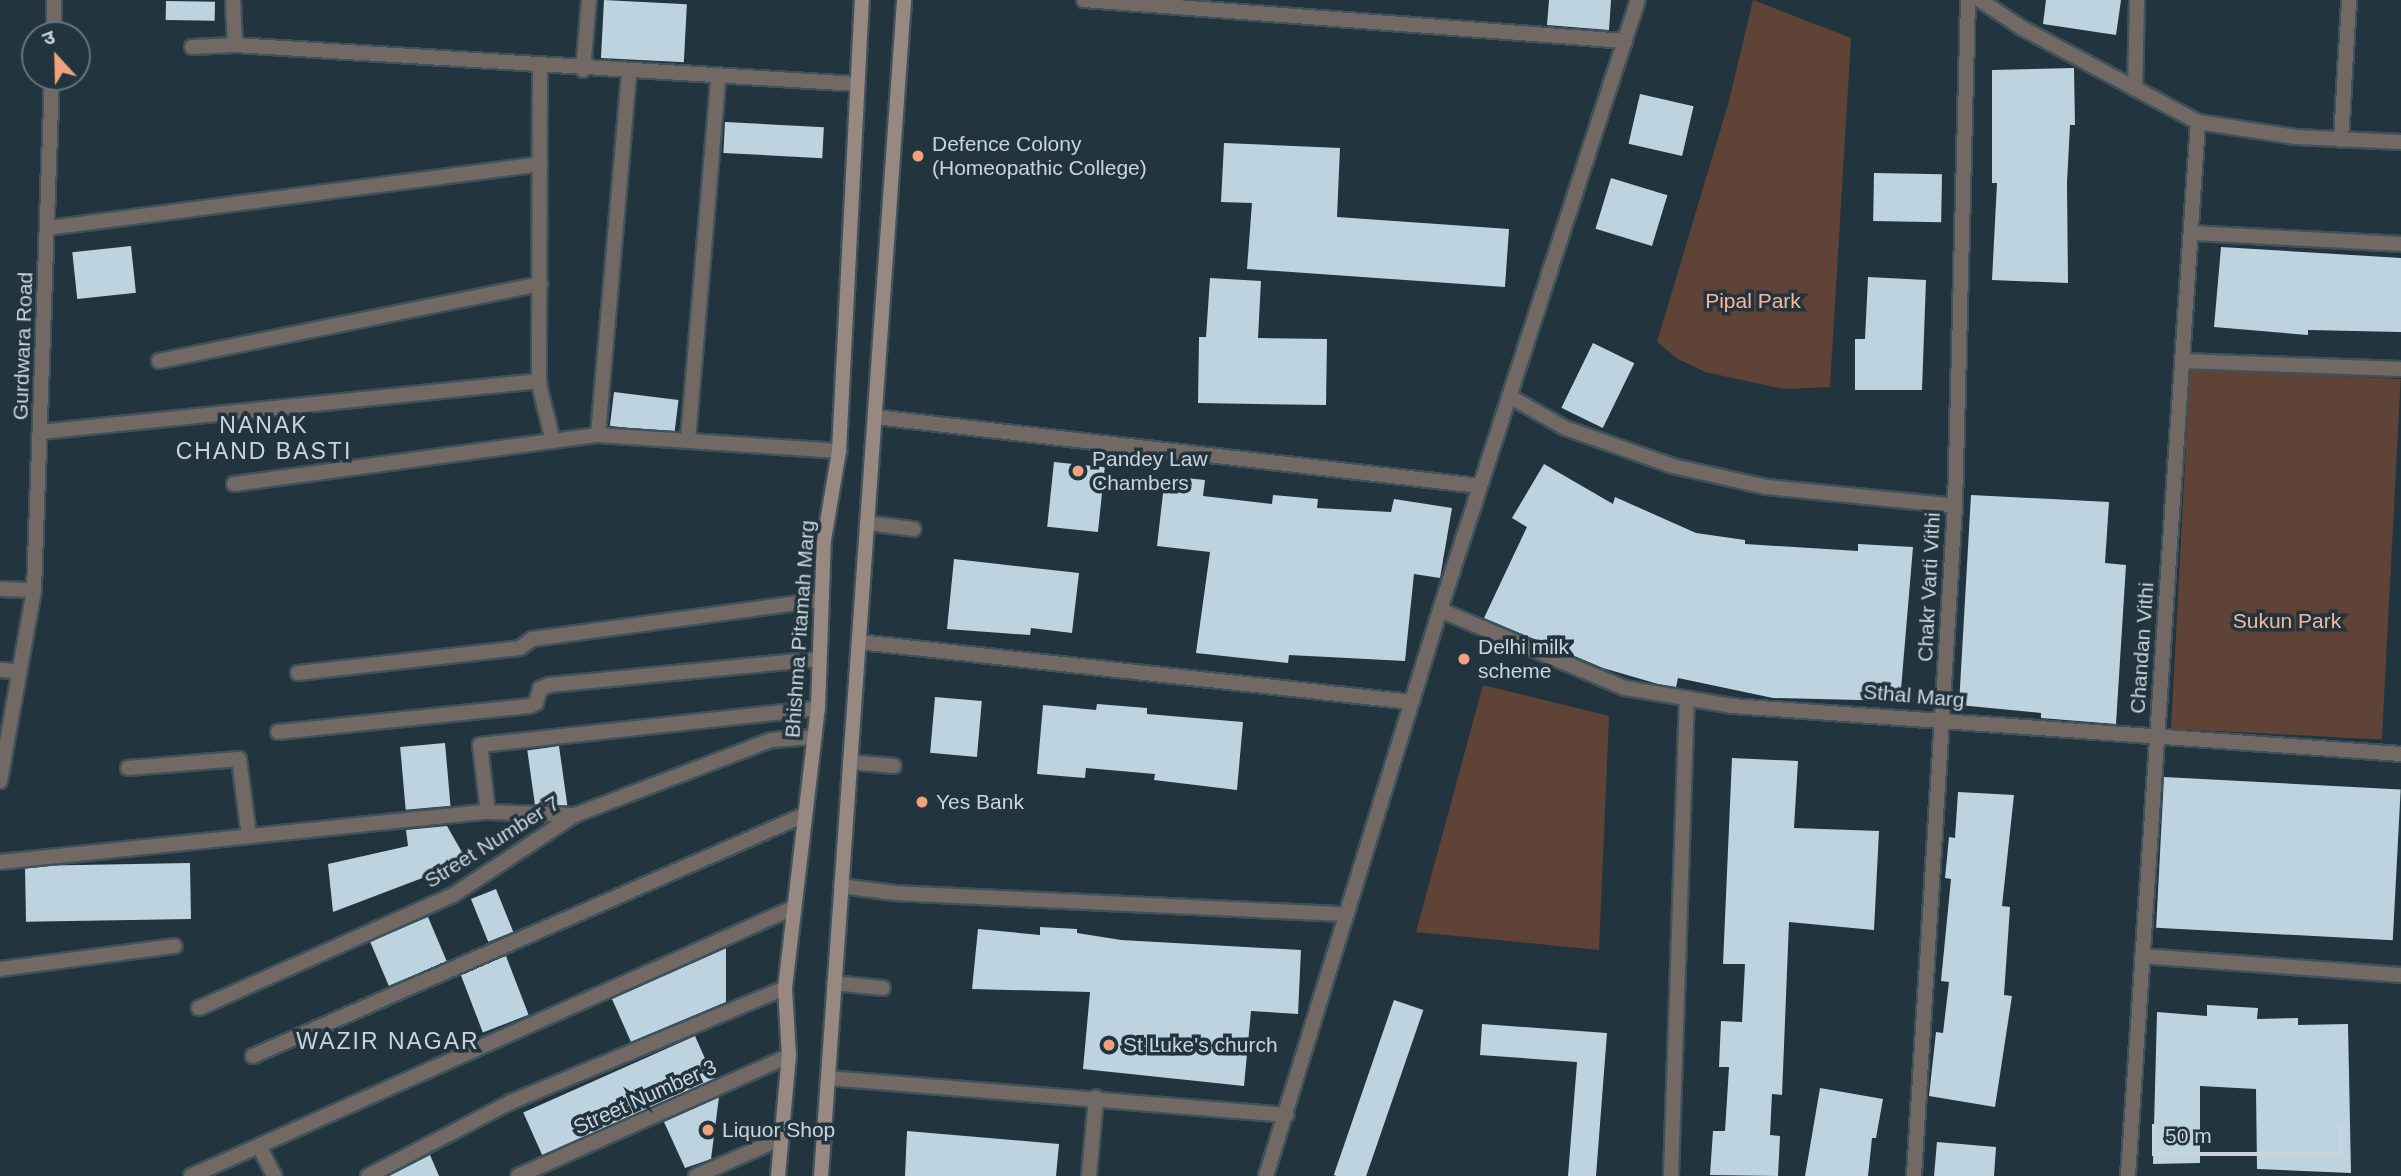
<!DOCTYPE html>
<meta charset="utf-8">
<style>
body{margin:0}
#map{position:relative;width:2401px;height:1176px;overflow:hidden;background:#22343e;font-family:Arial,"Noto Sans Devanagari",sans-serif}
div>[style]{position:absolute}
.green>*{inset:0;background:#5f4337;transform-origin:0 0}
.building>*{inset:0;background:#bdd4e0;transform-origin:0 0}
.roads{filter:drop-shadow(2px 0 #40515a) drop-shadow(-2px 0 #40515a) drop-shadow(0 2px #40515a) drop-shadow(0 -2px #40515a)}
.minor>*{height:14px;margin:-7px;padding:0 7px;transform-origin:7px;border-radius:7px;background:#726965}
.secondary>*{height:14px;margin:-7px;padding:0 7px;transform-origin:7px;border-radius:7px;background:#978882}
.dots>*{width:19px;height:19px;translate:-50% -50%;box-sizing:border-box;border:4px solid #22343e;border-radius:50%}
span{translate:-50% -50%;white-space:nowrap;text-align:center;line-height:1.15;-webkit-text-stroke:7px #22343e;paint-order:stroke}
.poi-label{font-size:21px;color:#cad5db}
.left{translate:0 -50%;text-align:left}
.park-label{font-size:21px;color:#f8b79a}
.street-label{font-size:21px;color:#cad5db}
.neighbourhood-label{font-size:23px;color:#cad5db;letter-spacing:2px}
.north{position:absolute;left:21px;top:21px;width:70px;height:70px;box-sizing:border-box;background:#22343e;border:2px solid #65747d;border-radius:50%;rotate:338deg;font-size:19px;font-weight:700;line-height:28px;text-align:center;color:#cad5db}
.north::after{content:'';display:block;margin:auto;width:24px;height:32px;background:#f1a17d;clip-path:polygon(50% 0,100% 100%,50% 72%,0 100%)}
.scale{position:absolute;left:2152px;top:1124px;width:191px;height:32px;box-sizing:border-box;border:4px solid #cad5db;border-top:0;padding-left:9px;font-size:21px;line-height:24px;white-space:nowrap;color:#cad5db;-webkit-text-stroke:5px #22343e;paint-order:stroke}
</style>
<div id="map">
<div class="green">
<i style="clip-path:polygon(1753px 0,1851px 38px,1830px 387px,1784px 389px,1705px 372px,1678px 359px,1657px 342px,1729px 101px)"></i>
<i style="left:2190px;top:368px;width:211px;height:361px;rotate:3deg"></i>
<i style="clip-path:polygon(1483px 685px,1609px 716px,1599px 950px,1416px 932px)"></i>
</div>
<div class="building">
<i style="left:604px;top:0;width:83px;height:58px;rotate:3deg"></i>
<i style="clip-path:polygon(1549px 0,1611px 0,1609px 30px,1547px 25px)"></i>
<i style="clip-path:polygon(2046px 0,2121px 0,2116px 35px,2043px 24px)"></i>
<i style="left:166px;top:1px;width:49px;height:19px;rotate:1deg"></i>
<i style="clip-path:polygon(2074px 68px,2075px 125px,2070px 125px,2067px 183px,2068px 283px,1992px 280px,1997px 183px,1992px 183px,1992px 70px)"></i>
<i style="left:1640px;top:94px;width:55px;height:51px;rotate:13deg"></i>
<i style="left:725px;top:122px;width:99px;height:31px;rotate:3deg"></i>
<i style="clip-path:polygon(1224px 143px,1340px 148px,1337px 217px,1509px 229px,1505px 287px,1247px 269px,1252px 203px,1221px 202px)"></i>
<i style="left:1874px;top:173px;width:68px;height:48px;rotate:1deg"></i>
<i style="left:1611px;top:178px;width:59px;height:53px;rotate:17deg"></i>
<i style="left:131px;top:246px;width:47px;height:59px;rotate:84deg"></i>
<i style="clip-path:polygon(2221px 247px,2401px 258px,2401px 332px,2308px 330px,2308px 335px,2214px 327px)"></i>
<i style="clip-path:polygon(1868px 277px,1926px 280px,1922px 390px,1855px 390px,1855px 339px,1865px 339px)"></i>
<i style="clip-path:polygon(1210px 278px,1261px 281px,1258px 338px,1327px 339px,1326px 405px,1198px 403px,1199px 337px,1206px 337px)"></i>
<i style="left:1593px;top:343px;width:46px;height:72px;rotate:26deg"></i>
<i style="left:614px;top:392px;width:65px;height:34px;rotate:7deg"></i>
<i style="left:1054px;top:462px;width:51px;height:65px;rotate:6deg"></i>
<i style="clip-path:polygon(1544px 464px,1613px 504px,1615px 497px,1696px 533px,1745px 540px,1745px 544px,1858px 551px,1858px 544px,1913px 547px,1900px 701px,1773px 698px,1678px 678px,1676px 687px,1658px 684px,1603px 668px,1484px 618px,1527px 527px,1512px 518px)"></i>
<i style="clip-path:polygon(1165px 476px,1205px 480px,1203px 496px,1272px 504px,1273px 495px,1318px 499px,1317px 508px,1391px 512px,1394px 499px,1452px 508px,1440px 578px,1414px 574px,1405px 661px,1289px 655px,1288px 663px,1196px 653px,1210px 552px,1157px 546px)"></i>
<i style="clip-path:polygon(1971px 495px,2109px 502px,2105px 563px,2126px 565px,2116px 724px,2041px 718px,2041px 713px,1959px 705px)"></i>
<i style="clip-path:polygon(954px 559px,1079px 573px,1072px 633px,1031px 628px,1030px 635px,947px 629px)"></i>
<i style="left:935px;top:697px;width:47px;height:56px;rotate:5deg"></i>
<i style="clip-path:polygon(1097px 704px,1147px 708px,1147px 714px,1243px 722px,1237px 790px,1154px 780px,1155px 774px,1086px 768px,1085px 778px,1037px 774px,1043px 705px,1096px 710px)"></i>
<i style="left:445px;top:743px;width:63px;height:45px;rotate:85deg"></i>
<i style="left:559px;top:746px;width:60px;height:32px;rotate:82deg"></i>
<i style="clip-path:polygon(1732px 758px,1798px 761px,1794px 828px,1879px 831px,1874px 930px,1789px 922px,1782px 1095px,1772px 1094px,1770px 1135px,1780px 1136px,1778px 1176px,1710px 1175px,1713px 1131px,1725px 1131px,1729px 1067px,1719px 1067px,1721px 1021px,1742px 1022px,1745px 964px,1723px 964px)"></i>
<i style="left:2164px;top:777px;width:237px;height:151px;rotate:3deg"></i>
<i style="clip-path:polygon(1958px 792px,2014px 795px,2002px 906px,2010px 907px,2004px 995px,2012px 996px,1995px 1107px,1929px 1096px,1936px 1032px,1943px 1033px,1949px 982px,1941px 981px,1951px 879px,1945px 878px,1949px 837px,1955px 838px)"></i>
<i style="clip-path:polygon(447px 826px,467px 861px,333px 912px,328px 864px,408px 846px,406px 830px)"></i>
<i style="left:190px;top:863px;width:56px;height:165px;rotate:89deg"></i>
<i style="left:496px;top:889px;width:46px;height:27px;rotate:68deg"></i>
<i style="left:428px;top:917px;width:48px;height:63px;rotate:67deg"></i>
<i style="clip-path:polygon(1040px 927px,1077px 929px,1077px 933px,1121px 940px,1301px 950px,1298px 1014px,1251px 1011px,1244px 1086px,1083px 1069px,1090px 992px,972px 989px,978px 929px,1040px 935px)"></i>
<i style="clip-path:polygon(726px 948px,726px 1002px,631px 1042px,612px 999px)"></i>
<i style="left:506px;top:956px;width:63px;height:49px;rotate:69deg"></i>
<i style="left:1394px;top:1000px;width:31px;height:185px;rotate:19deg"></i>
<i style="clip-path:polygon(2207px 1005px,2258px 1008px,2257px 1019px,2298px 1018px,2298px 1025px,2348px 1024px,2351px 1173px,2257px 1169px,2256px 1089px,2200px 1086px,2200px 1163px,2153px 1164px,2157px 1012px,2207px 1016px)"></i>
<i style="clip-path:polygon(1482px 1024px,1607px 1033px,1596px 1176px,1568px 1176px,1577px 1062px,1480px 1055px)"></i>
<i style="left:695px;top:1036px;width:47px;height:188px;rotate:66deg"></i>
<i style="clip-path:polygon(1820px 1088px,1883px 1099px,1876px 1138px,1872px 1138px,1868px 1176px,1805px 1176px)"></i>
<i style="clip-path:polygon(719px 1097px,711px 1159px,685px 1168px,664px 1122px)"></i>
<i style="clip-path:polygon(907px 1131px,1059px 1144px,1056px 1176px,905px 1176px)"></i>
<i style="clip-path:polygon(1937px 1142px,1996px 1147px,1994px 1176px,1934px 1176px)"></i>
<i style="clip-path:polygon(430px 1155px,439px 1176px,389px 1176px)"></i>
</div>
<div class="roads">
<div class="minor">
<i style="left:233px;top:0;width:45px;rotate:87.5deg"></i>
<i style="left:1084px;top:0;width:543px;rotate:4.33deg"></i>
<i style="left:1980px;top:0;width:50px;rotate:33.7deg"></i>
<i style="left:2022px;top:28px;width:200px;rotate:28.1deg"></i>
<i style="left:2198px;top:122px;width:99px;rotate:8.7deg"></i>
<i style="left:2296px;top:137px;width:105px;rotate:2.7deg"></i>
<i style="left:54px;top:35px;width:35px;rotate:-90deg"></i>
<i style="left:192px;top:47px;width:43px;rotate:-2.7deg"></i>
<i style="left:235px;top:45px;width:622px;rotate:3.59deg"></i>
<i style="left:540px;top:68px;width:316px;rotate:90.2deg"></i>
<i style="left:539px;top:384px;width:59px;rotate:76.2deg"></i>
<i style="left:583px;top:70px;width:70px;rotate:-85.1deg"></i>
<i style="left:2135px;top:89px;width:89px;rotate:-88.7deg"></i>
<i style="left:2341px;top:140px;width:140px;rotate:-86.7deg"></i>
<i style="left:48px;top:228px;width:496px;rotate:-7.4deg"></i>
<i style="left:2191px;top:233px;width:210px;rotate:3deg"></i>
<i style="left:159px;top:361px;width:389px;rotate:-11.4deg"></i>
<i style="left:2182px;top:361px;width:219px;rotate:2.1deg"></i>
<i style="left:1509px;top:396px;width:64px;rotate:29.7deg"></i>
<i style="left:1565px;top:428px;width:114px;rotate:19.4deg"></i>
<i style="left:1673px;top:466px;width:95px;rotate:12.7deg"></i>
<i style="left:1766px;top:487px;width:190px;rotate:5.7deg"></i>
<i style="left:875px;top:417px;width:609px;rotate:6.51deg"></i>
<i style="left:40px;top:432px;width:502px;rotate:-5.84deg"></i>
<i style="left:598px;top:435px;width:363px;rotate:-85.1deg"></i>
<i style="left:688px;top:439px;width:361px;rotate:-85.2deg"></i>
<i style="left:234px;top:484px;width:367px;rotate:-7.7deg"></i>
<i style="left:598px;top:435px;width:242px;rotate:3.8deg"></i>
<i style="left:867px;top:523px;width:47px;rotate:7.3deg"></i>
<i style="left:0;top:589px;width:34px;rotate:2deg"></i>
<i style="left:1440px;top:610px;width:201px;rotate:22.9deg"></i>
<i style="left:1625px;top:688px;width:109px;rotate:9.5deg"></i>
<i style="left:1732px;top:706px;width:671px;rotate:4.1deg"></i>
<i style="left:859px;top:642px;width:556px;rotate:6.19deg"></i>
<i style="left:0;top:670px;width:18px;rotate:3deg"></i>
<i style="left:298px;top:673px;width:223px;rotate:-6.4deg"></i>
<i style="left:520px;top:648px;width:15px;rotate:-37deg"></i>
<i style="left:532px;top:639px;width:292px;rotate:-7.7deg"></i>
<i style="left:278px;top:732px;width:253px;rotate:-5.9deg"></i>
<i style="left:530px;top:706px;width:7px;rotate:-27deg"></i>
<i style="left:536px;top:703px;width:15px;rotate:-74deg"></i>
<i style="left:540px;top:689px;width:10px;rotate:-24deg"></i>
<i style="left:549px;top:685px;width:271px;rotate:-5.5deg"></i>
<i style="left:850px;top:762px;width:44px;rotate:5.2deg"></i>
<i style="left:128px;top:768px;width:111px;rotate:-4.6deg"></i>
<i style="left:239px;top:759px;width:78px;rotate:82.6deg"></i>
<i style="left:0;top:781px;width:194px;rotate:-79.9deg"></i>
<i style="left:34px;top:590px;width:513px;rotate:-87.99deg"></i>
<i style="left:488px;top:812px;width:67px;rotate:-96.8deg"></i>
<i style="left:480px;top:745px;width:340px;rotate:-6.2deg"></i>
<i style="left:0;top:862px;width:491px;rotate:-5.9deg"></i>
<i style="left:488px;top:812px;width:87px;rotate:2deg"></i>
<i style="left:841px;top:886px;width:54px;rotate:7.4deg"></i>
<i style="left:895px;top:893px;width:452px;rotate:2.7deg"></i>
<i style="left:2142px;top:956px;width:260px;rotate:4.2deg"></i>
<i style="left:0;top:969px;width:176px;rotate:-7.5deg"></i>
<i style="left:834px;top:983px;width:49px;rotate:5.8deg"></i>
<i style="left:199px;top:1008px;width:278px;rotate:-24deg"></i>
<i style="left:453px;top:895px;width:146px;rotate:-33.3deg"></i>
<i style="left:575px;top:815px;width:210px;rotate:-20.9deg"></i>
<i style="left:771px;top:740px;width:44px;rotate:-3.9deg"></i>
<i style="left:253px;top:1056px;width:601px;rotate:-23.62deg"></i>
<i style="left:828px;top:1078px;width:460px;rotate:4.6deg"></i>
<i style="left:259px;top:1146px;width:34px;rotate:63deg"></i>
<i style="left:191px;top:1176px;width:659px;rotate:-24deg"></i>
<i style="left:368px;top:1176px;width:161px;rotate:-27.4deg"></i>
<i style="left:511px;top:1102px;width:297px;rotate:-22.6deg"></i>
<i style="left:518px;top:1176px;width:296px;rotate:-23.9deg"></i>
<i style="left:696px;top:1176px;width:92px;rotate:-23.8deg"></i>
<i style="left:1089px;top:1176px;width:79px;rotate:-84.9deg"></i>
<i style="left:1266px;top:1176px;width:592px;rotate:-72.91deg"></i>
<i style="left:1440px;top:610px;width:641px;rotate:-72.02deg"></i>
<i style="left:1671px;top:1176px;width:478px;rotate:-88.1deg"></i>
<i style="left:1914px;top:1176px;width:671px;rotate:-86.5deg"></i>
<i style="left:1955px;top:506px;width:506px;rotate:-88.53deg"></i>
<i style="left:2128px;top:1176px;width:1056px;rotate:-86.2deg"></i>
</div>
<div class="secondary">
<i style="left:778px;top:1176px;width:121px;rotate:-84.8deg"></i>
<i style="left:789px;top:1056px;width:68px;rotate:-93.4deg"></i>
<i style="left:785px;top:988px;width:282px;rotate:-83.3deg"></i>
<i style="left:818px;top:708px;width:168px;rotate:-88deg"></i>
<i style="left:824px;top:540px;width:90px;rotate:-80.4deg"></i>
<i style="left:839px;top:451px;width:452px;rotate:-87.1deg"></i>
<i style="left:821px;top:1176px;width:1179px;rotate:-85.96deg"></i>
</div>
</div>
<div class="dots">
<i style="left:918px;top:156px;background:#f1a17d"></i>
<i style="left:1078px;top:471px;background:#f1a17d"></i>
<i style="left:1464px;top:659px;background:#f1a17d"></i>
<i style="left:922px;top:802px;background:#f1a17d"></i>
<i style="left:1109px;top:1045px;background:#f1a17d"></i>
<i style="left:708px;top:1130px;background:#f1a17d"></i>
</div>
<div class="poi-label">
<span class="left" style="left:932px;top:156px">Defence Colony<br>(Homeopathic College)</span>
<span class="left" style="left:1092px;top:471px">Pandey Law<br>Chambers</span>
<span class="left" style="left:1478px;top:659px">Delhi milk<br>scheme</span>
<span class="left" style="left:936px;top:802px">Yes Bank</span>
<span class="left" style="left:1123px;top:1045px">St Luke's church</span>
<span class="left" style="left:722px;top:1130px">Liquor Shop</span>
</div>
<div class="park-label">
<span style="left:1753px;top:301px">Pipal Park</span>
<span style="left:2287px;top:621px">Sukun Park</span>
</div>
<div class="street-label">
<span style="left:23px;top:346px;rotate:-88deg">Gurdwara Road</span>
<span style="left:1929px;top:587px;rotate:-87deg">Chakr Varti Vithi</span>
<span style="left:800px;top:629px;rotate:-86deg">Bhishma Pitamah Marg</span>
<span style="left:2142px;top:648px;rotate:-86deg">Chandan Vithi</span>
<span style="left:1914px;top:696px;rotate:5deg">Sthal Marg</span>
<span style="left:492px;top:842px;rotate:-32deg">Street Number 7</span>
<span style="left:645px;top:1097px;rotate:-24deg">Street Number 3</span>
</div>
<div class="neighbourhood-label">
<span style="left:264px;top:438px">NANAK<br>CHAND BASTI</span>
<span style="left:388px;top:1041px">WAZIR NAGAR</span>
</div>
<div class="north">उ</div>
<div class="scale">50 m</div>
</div>
